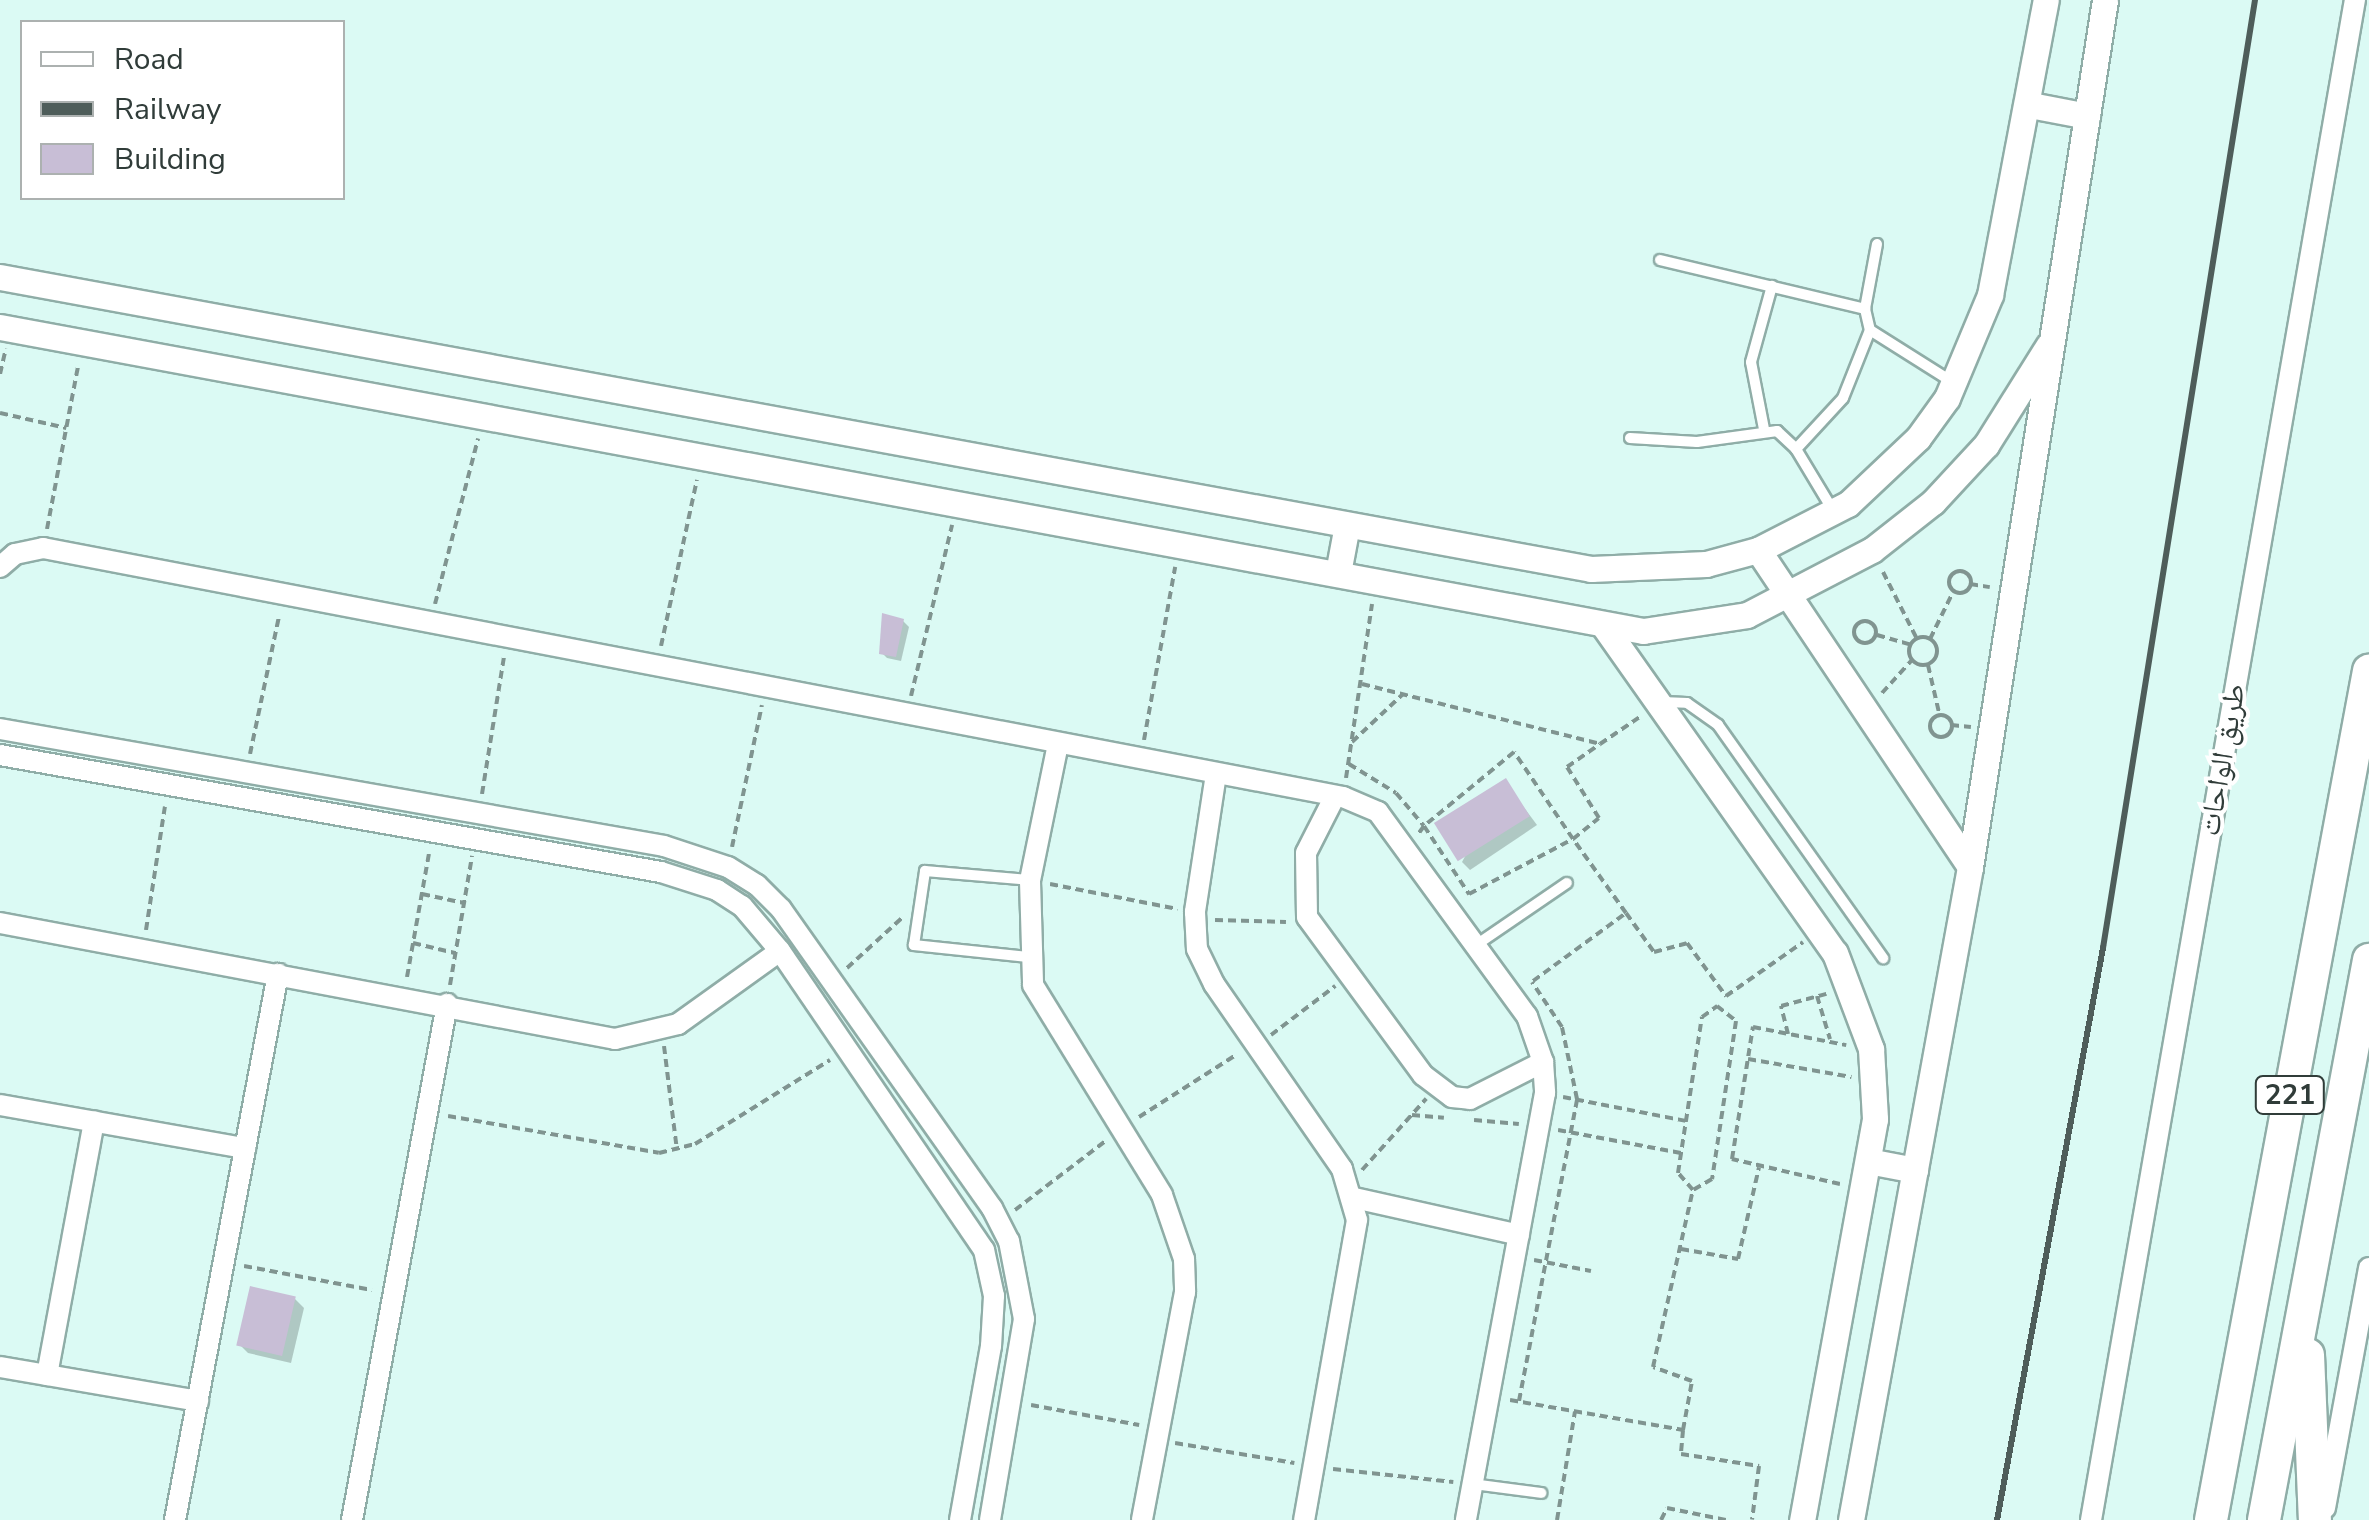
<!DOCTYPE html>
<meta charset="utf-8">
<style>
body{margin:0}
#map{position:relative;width:2369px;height:1520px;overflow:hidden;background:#dbfaf4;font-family:"Nunito Sans","Noto Naskh Arabic",sans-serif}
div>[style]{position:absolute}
.shadow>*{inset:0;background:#0003}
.building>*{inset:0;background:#c8bed6;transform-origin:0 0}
.path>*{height:4px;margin-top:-2px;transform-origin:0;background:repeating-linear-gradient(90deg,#809490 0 8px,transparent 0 13px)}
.path>.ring{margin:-2px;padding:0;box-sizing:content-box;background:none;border:4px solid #809490;border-radius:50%}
.roads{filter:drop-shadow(2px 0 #8fada7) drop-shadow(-2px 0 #8fada7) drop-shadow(0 2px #8fada7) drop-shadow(0 -2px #8fada7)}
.service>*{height:10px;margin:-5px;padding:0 5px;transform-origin:5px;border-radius:5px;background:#fff}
.minor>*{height:20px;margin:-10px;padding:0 10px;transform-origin:10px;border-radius:10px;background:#fff}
.tertiary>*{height:25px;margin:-12.5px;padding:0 12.5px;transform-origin:12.5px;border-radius:12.5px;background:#fff}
.trunk>*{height:32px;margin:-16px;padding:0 16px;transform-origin:16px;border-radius:16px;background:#fff}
.rail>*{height:6px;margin:-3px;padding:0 3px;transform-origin:3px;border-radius:3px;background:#4e5d5a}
span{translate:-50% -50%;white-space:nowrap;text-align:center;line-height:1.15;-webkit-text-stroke:8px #fff;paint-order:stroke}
.shield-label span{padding:2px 8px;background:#fff;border:2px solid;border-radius:8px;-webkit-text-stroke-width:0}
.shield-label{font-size:28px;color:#303c39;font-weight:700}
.street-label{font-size:30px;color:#303c39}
.legend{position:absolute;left:20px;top:20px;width:325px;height:180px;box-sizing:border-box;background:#fff;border:2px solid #acb1b0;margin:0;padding:12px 18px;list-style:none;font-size:30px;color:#303c39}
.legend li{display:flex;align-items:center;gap:20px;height:50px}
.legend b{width:50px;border:2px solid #acb1b0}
</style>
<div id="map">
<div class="shadow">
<i style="clip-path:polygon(903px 621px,909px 627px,901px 661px,887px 658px,882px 653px)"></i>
<i style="clip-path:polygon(1505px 782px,1537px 825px,1470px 870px,1462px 862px)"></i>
<i style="clip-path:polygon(295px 1299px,304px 1308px,291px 1363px,248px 1353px,239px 1344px)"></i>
</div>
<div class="building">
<i style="clip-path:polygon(882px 613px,904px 619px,896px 657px,879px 654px)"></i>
<i style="left:1506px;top:778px;width:45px;height:85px;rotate:58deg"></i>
<i style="left:250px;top:1286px;width:47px;height:61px;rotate:13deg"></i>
</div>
<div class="path">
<i style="left:0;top:374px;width:26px;rotate:-77deg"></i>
<i style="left:0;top:413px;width:68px;rotate:12.8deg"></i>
<i style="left:47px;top:529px;width:166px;rotate:-79.2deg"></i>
<i class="ring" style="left:1949px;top:571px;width:18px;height:18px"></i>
<i style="left:1883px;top:572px;width:75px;rotate:63.1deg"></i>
<i style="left:1970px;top:584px;width:20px;rotate:9deg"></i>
<i style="left:435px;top:604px;width:171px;rotate:-75.4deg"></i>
<i class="ring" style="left:1854px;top:621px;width:18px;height:18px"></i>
<i style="left:1877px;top:635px;width:35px;rotate:16deg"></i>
<i class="ring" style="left:1909px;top:637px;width:24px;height:24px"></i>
<i style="left:1930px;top:639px;width:50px;rotate:-63.9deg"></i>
<i style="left:661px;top:646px;width:170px;rotate:-77.8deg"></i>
<i style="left:1928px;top:665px;width:53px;rotate:77deg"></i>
<i style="left:1362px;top:684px;width:245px;rotate:14.1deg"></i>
<i style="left:1600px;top:744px;width:50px;rotate:-34.3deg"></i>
<i style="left:1882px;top:693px;width:45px;rotate:-47.7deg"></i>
<i style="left:911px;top:696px;width:176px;rotate:-76.5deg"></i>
<i class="ring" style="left:1930px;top:715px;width:18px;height:18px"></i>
<i style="left:1951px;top:725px;width:20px;rotate:6deg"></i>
<i style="left:1144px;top:740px;width:176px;rotate:-79.8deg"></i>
<i style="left:1352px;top:742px;width:70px;rotate:-43.3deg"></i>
<i style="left:250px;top:754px;width:141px;rotate:-78.1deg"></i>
<i style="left:1349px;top:764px;width:55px;rotate:31.7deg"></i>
<i style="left:1396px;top:793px;width:43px;rotate:49.7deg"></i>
<i style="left:1424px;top:826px;width:82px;rotate:56.5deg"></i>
<i style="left:1469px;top:894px;width:118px;rotate:-27.9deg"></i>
<i style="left:1573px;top:839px;width:105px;rotate:-124.1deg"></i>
<i style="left:1514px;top:752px;width:117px;rotate:140.6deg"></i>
<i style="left:1424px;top:826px;width:9px;rotate:126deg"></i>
<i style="left:1346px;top:778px;width:176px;rotate:-81.5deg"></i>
<i style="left:482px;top:794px;width:140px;rotate:-80.9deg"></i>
<i style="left:732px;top:847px;width:145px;rotate:-78.1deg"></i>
<i style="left:1050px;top:884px;width:130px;rotate:11.1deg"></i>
<i style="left:422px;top:894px;width:43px;rotate:12.1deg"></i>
<i style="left:1626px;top:913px;width:48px;rotate:54.3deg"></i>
<i style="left:1654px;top:952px;width:34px;rotate:-15deg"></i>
<i style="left:1687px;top:943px;width:66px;rotate:53.7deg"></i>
<i style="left:1726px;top:996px;width:94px;rotate:-35deg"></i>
<i style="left:1215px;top:920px;width:71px;rotate:1.6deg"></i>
<i style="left:146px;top:930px;width:125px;rotate:-81.3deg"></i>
<i style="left:413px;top:943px;width:43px;rotate:13.4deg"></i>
<i style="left:847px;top:968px;width:76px;rotate:-42.3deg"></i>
<i style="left:407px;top:977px;width:125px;rotate:-79.9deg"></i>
<i style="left:1533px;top:981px;width:115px;rotate:-36.2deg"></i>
<i style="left:1626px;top:913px;width:91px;rotate:-125.6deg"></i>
<i style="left:1573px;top:839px;width:33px;rotate:-39deg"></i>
<i style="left:1599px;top:818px;width:60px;rotate:-122.1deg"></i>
<i style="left:1567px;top:767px;width:40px;rotate:-34.9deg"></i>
<i style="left:450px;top:985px;width:131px;rotate:-80.3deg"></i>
<i style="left:1817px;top:996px;width:45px;rotate:73.2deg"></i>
<i style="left:1717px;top:1006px;width:24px;rotate:38deg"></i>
<i style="left:1736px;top:1021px;width:160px;rotate:98.6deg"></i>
<i style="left:1712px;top:1179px;width:22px;rotate:150deg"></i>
<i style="left:1693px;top:1190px;width:23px;rotate:-131deg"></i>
<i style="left:1678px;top:1173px;width:158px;rotate:-81.3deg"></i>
<i style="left:1702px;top:1017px;width:19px;rotate:-36deg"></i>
<i style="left:1788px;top:1034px;width:29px;rotate:-104deg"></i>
<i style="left:1781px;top:1006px;width:47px;rotate:-14.9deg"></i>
<i style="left:1271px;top:1035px;width:81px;rotate:-37.4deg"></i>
<i style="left:664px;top:1046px;width:105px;rotate:82.9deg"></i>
<i style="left:1748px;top:1059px;width:105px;rotate:9.9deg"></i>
<i style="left:1563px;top:1097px;width:125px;rotate:11deg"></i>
<i style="left:1412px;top:1115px;width:32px;rotate:5deg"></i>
<i style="left:448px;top:1116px;width:214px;rotate:9.9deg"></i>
<i style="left:659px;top:1153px;width:37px;rotate:-14deg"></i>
<i style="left:695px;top:1144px;width:159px;rotate:-31.9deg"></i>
<i style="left:1139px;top:1117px;width:115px;rotate:-32.6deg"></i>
<i style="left:1474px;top:1120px;width:45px;rotate:5.1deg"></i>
<i style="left:1558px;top:1130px;width:125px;rotate:10.6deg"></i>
<i style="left:1362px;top:1170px;width:96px;rotate:-48deg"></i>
<i style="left:1840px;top:1184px;width:111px;rotate:-167deg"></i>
<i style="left:1732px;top:1159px;width:134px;rotate:-81deg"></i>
<i style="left:1753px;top:1027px;width:95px;rotate:11deg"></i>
<i style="left:1015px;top:1210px;width:116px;rotate:-37.3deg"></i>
<i style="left:1681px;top:1249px;width:58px;rotate:10deg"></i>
<i style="left:1738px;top:1259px;width:94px;rotate:-77.1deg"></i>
<i style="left:1534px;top:1260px;width:58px;rotate:10.9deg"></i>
<i style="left:244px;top:1266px;width:130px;rotate:10.6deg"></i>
<i style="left:1510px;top:1400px;width:176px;rotate:9.8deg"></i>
<i style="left:1683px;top:1430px;width:24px;rotate:95deg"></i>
<i style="left:1681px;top:1454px;width:79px;rotate:8.7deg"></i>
<i style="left:1759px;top:1466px;width:54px;rotate:97.4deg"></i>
<i style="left:1519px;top:1401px;width:308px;rotate:-79.1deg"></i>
<i style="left:1577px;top:1099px;width:74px;rotate:-101.8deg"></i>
<i style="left:1562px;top:1027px;width:54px;rotate:-123.7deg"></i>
<i style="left:1031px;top:1405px;width:110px;rotate:10.5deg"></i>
<i style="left:1683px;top:1430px;width:50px;rotate:-79.6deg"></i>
<i style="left:1692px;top:1381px;width:41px;rotate:-160.3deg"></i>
<i style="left:1653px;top:1367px;width:181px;rotate:-77.3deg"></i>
<i style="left:1175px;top:1443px;width:121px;rotate:9.5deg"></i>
<i style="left:1333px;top:1469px;width:121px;rotate:6.2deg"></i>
<i style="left:1557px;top:1520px;width:110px;rotate:-80.6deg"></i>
<i style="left:1661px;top:1520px;width:13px;rotate:-63deg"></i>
<i style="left:1667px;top:1508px;width:60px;rotate:11.5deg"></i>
</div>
<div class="roads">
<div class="service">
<i style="left:1877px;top:244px;width:66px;rotate:100.5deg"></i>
<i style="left:1865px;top:309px;width:22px;rotate:77deg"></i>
<i style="left:1870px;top:330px;width:96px;rotate:32.2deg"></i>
<i style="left:1660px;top:260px;width:211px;rotate:13.4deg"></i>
<i style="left:1764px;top:429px;width:68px;rotate:-101deg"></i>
<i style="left:1751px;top:362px;width:79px;rotate:-74.6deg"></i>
<i style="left:1630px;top:438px;width:67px;rotate:3.4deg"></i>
<i style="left:1697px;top:442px;width:81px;rotate:-7.8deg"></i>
<i style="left:1777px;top:431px;width:26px;rotate:43deg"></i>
<i style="left:1796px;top:449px;width:74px;rotate:58.9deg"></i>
<i style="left:1796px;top:449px;width:69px;rotate:-47.3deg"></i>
<i style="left:1843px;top:398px;width:73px;rotate:-68.3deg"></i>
<i style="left:1662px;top:702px;width:25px;rotate:2deg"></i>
<i style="left:1687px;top:703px;width:38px;rotate:35deg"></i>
<i style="left:1718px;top:725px;width:286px;rotate:54.7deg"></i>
<i style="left:1476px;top:945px;width:110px;rotate:-34.3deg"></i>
<i style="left:1028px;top:957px;width:115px;rotate:-174deg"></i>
<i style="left:914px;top:945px;width:75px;rotate:-81.5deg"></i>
<i style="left:925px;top:871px;width:104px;rotate:4.9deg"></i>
<i style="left:1473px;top:1484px;width:69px;rotate:7.5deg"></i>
</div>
<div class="minor">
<i style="left:0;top:567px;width:20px;rotate:-41deg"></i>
<i style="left:15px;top:554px;width:29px;rotate:-12deg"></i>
<i style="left:43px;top:548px;width:1324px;rotate:10.84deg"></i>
<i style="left:1343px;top:797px;width:38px;rotate:23deg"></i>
<i style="left:1378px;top:812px;width:253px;rotate:53.9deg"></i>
<i style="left:1527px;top:1016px;width:49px;rotate:70.8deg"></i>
<i style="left:1543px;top:1062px;width:31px;rotate:86deg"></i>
<i style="left:1545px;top:1093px;width:434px;rotate:100.5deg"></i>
<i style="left:0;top:729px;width:674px;rotate:9.99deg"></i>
<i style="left:664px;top:846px;width:67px;rotate:18.2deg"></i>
<i style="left:728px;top:867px;width:34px;rotate:32deg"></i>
<i style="left:757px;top:885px;width:34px;rotate:45deg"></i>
<i style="left:781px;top:909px;width:366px;rotate:54.8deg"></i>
<i style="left:992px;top:1208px;width:37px;rotate:63deg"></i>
<i style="left:1009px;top:1241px;width:79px;rotate:79.1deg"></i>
<i style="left:1024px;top:1319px;width:204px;rotate:99.6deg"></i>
<i style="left:1058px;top:744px;width:140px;rotate:101.6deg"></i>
<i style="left:1030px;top:881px;width:104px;rotate:88.3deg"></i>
<i style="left:1033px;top:985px;width:246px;rotate:58.4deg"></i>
<i style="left:1162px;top:1195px;width:68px;rotate:71deg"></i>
<i style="left:1184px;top:1259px;width:33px;rotate:88deg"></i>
<i style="left:1185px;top:1292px;width:232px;rotate:100.7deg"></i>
<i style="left:0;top:755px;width:671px;rotate:10.04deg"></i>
<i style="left:661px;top:872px;width:59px;rotate:17.8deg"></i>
<i style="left:717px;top:890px;width:30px;rotate:33deg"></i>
<i style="left:742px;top:906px;width:59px;rotate:49.8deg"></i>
<i style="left:780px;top:951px;width:362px;rotate:55.7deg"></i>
<i style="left:984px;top:1250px;width:47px;rotate:77.7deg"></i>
<i style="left:994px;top:1296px;width:50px;rotate:93.4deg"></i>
<i style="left:991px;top:1346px;width:177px;rotate:100.1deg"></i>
<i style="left:1216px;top:774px;width:140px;rotate:98.7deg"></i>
<i style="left:1195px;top:912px;width:37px;rotate:87deg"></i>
<i style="left:1197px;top:949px;width:39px;rotate:64deg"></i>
<i style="left:1214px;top:984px;width:225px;rotate:55.3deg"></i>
<i style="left:1342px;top:1169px;width:53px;rotate:73.6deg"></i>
<i style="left:1357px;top:1220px;width:305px;rotate:100deg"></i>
<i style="left:1335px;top:796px;width:64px;rotate:117deg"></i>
<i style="left:1306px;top:853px;width:64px;rotate:89.1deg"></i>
<i style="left:1307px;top:917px;width:196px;rotate:53.7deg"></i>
<i style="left:1423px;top:1075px;width:36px;rotate:37deg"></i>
<i style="left:1452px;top:1097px;width:18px;rotate:6deg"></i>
<i style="left:1470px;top:1099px;width:82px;rotate:-26.9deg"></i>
<i style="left:0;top:923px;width:626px;rotate:10.68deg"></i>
<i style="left:615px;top:1039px;width:65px;rotate:-13.4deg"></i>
<i style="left:678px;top:1024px;width:125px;rotate:-35.6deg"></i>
<i style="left:0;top:1105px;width:249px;rotate:10deg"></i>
<i style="left:1354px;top:1198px;width:169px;rotate:12.6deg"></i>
<i style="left:0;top:1367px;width:201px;rotate:9.7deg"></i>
<i style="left:47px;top:1375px;width:258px;rotate:-79.5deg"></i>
<i style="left:2325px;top:1508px;width:244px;rotate:-79.6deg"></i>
<i style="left:175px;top:1520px;width:556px;rotate:-79.32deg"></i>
<i style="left:352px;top:1520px;width:525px;rotate:-79.57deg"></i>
<i style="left:2091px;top:1520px;width:1543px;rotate:-80.15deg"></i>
</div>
<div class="tertiary">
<i style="left:2030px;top:105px;width:58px;rotate:10.9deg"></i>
<i style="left:0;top:277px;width:1618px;rotate:10.4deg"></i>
<i style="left:1591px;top:569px;width:115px;rotate:-2.5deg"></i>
<i style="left:1706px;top:564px;width:54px;rotate:-15.1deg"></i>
<i style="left:1758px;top:550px;width:101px;rotate:-27.1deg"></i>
<i style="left:1848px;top:504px;width:96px;rotate:-43.3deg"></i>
<i style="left:1918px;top:438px;width:49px;rotate:-54.1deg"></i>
<i style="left:1947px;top:398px;width:112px;rotate:-67.3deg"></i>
<i style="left:1990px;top:295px;width:300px;rotate:-79.3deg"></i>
<i style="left:0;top:327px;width:1671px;rotate:10.48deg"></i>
<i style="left:1643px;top:631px;width:105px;rotate:-8.7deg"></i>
<i style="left:1747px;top:615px;width:141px;rotate:-27.5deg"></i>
<i style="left:1872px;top:550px;width:78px;rotate:-38.2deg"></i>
<i style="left:1933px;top:502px;width:78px;rotate:-47.1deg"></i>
<i style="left:1986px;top:445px;width:117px;rotate:-57.9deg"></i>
<i style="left:1758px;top:550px;width:381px;rotate:56.2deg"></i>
<i style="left:1338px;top:573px;width:49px;rotate:-79.4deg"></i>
<i style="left:1604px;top:626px;width:400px;rotate:54.8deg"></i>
<i style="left:1835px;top:953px;width:103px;rotate:69.4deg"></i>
<i style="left:1871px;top:1049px;width:70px;rotate:86.7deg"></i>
<i style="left:1875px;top:1119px;width:408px;rotate:100.3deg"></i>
<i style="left:1868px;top:1161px;width:48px;rotate:10.8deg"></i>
<i style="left:1851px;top:1520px;width:664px;rotate:-79.67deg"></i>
<i style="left:1970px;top:867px;width:877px;rotate:-81.15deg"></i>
</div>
<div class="trunk">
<i style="left:2308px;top:1355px;width:165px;rotate:87.6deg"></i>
<i style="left:2211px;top:1520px;width:864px;rotate:-79.46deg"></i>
<i style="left:2264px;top:1520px;width:570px;rotate:-79.38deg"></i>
</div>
</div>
<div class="rail">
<i style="left:1997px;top:1520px;width:582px;rotate:-79.5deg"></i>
<i style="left:2103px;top:948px;width:960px;rotate:-80.89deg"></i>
</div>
<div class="shield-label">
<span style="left:2290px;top:1095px">221</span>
</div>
<div class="street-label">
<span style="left:2223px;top:760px;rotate:-80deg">طريق الواحات</span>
</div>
<ul class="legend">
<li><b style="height:12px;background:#fff"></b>Road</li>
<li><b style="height:12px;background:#4e5d5a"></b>Railway</li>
<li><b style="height:28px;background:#c8bed6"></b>Building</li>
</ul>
</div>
